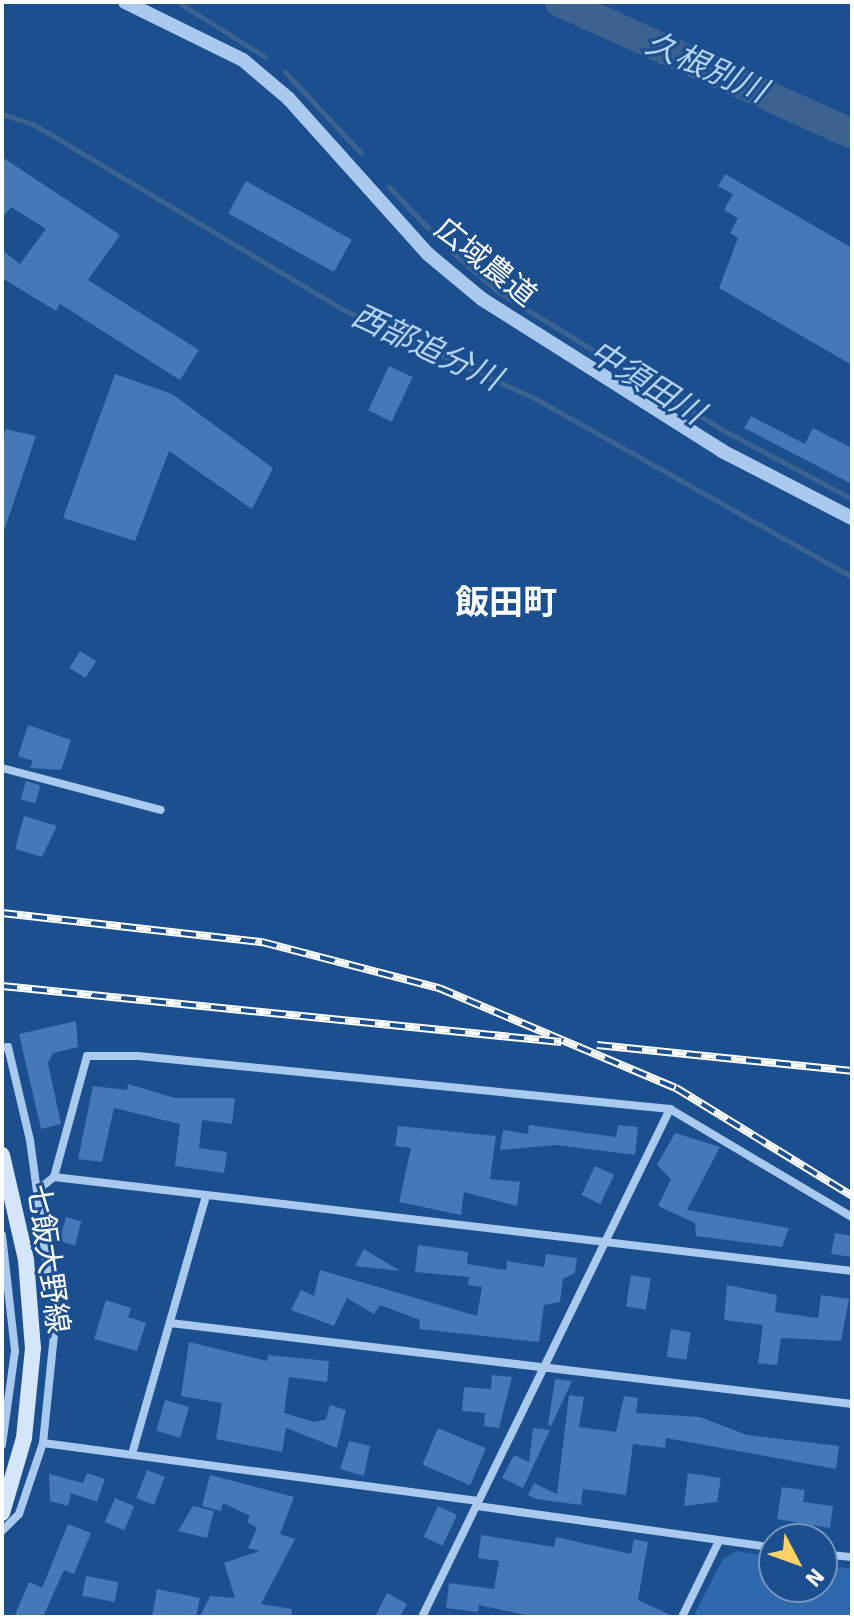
<!DOCTYPE html>
<meta charset="utf-8">
<style>
body{margin:0}
#map{position:relative;width:854px;height:1619px;overflow:hidden;background:#1b4f8f;font-family:Signika,"Noto Sans JP",sans-serif}
div>[style]{position:absolute}
.green>*{inset:0;background:#2e69ad}
.stream>*{height:5px;margin:-2.5px;padding:0 2.5px;transform-origin:2.5px;border-radius:2.5px;background:#3c6290}
.river>*{height:30px;margin:-15px;padding:0 15px;transform-origin:15px;border-radius:15px;background:#3c6290}
.building>*{inset:0;background:#4478b7;transform-origin:0 0}
.minor>*{height:8px;margin:-4px;padding:0 4px;transform-origin:4px;border-radius:4px;background:#a9c9ee}
.tertiary>*{height:14px;margin:-7px;padding:0 7px;transform-origin:7px;border-radius:7px;background:#a9c9ee}
.secondary>*{height:16px;margin:-8px;padding:0 8px;transform-origin:8px;border-radius:8px;background:#d6e6fa}
.rail>*{height:8px;margin-top:-4px;transform-origin:0;background:repeating-linear-gradient(90deg,#1b4f8f 0 15px,#fff 0 30px);box-sizing:border-box;border-block:2px solid #fff}
span{translate:-50% -50%;white-space:nowrap;text-align:center;line-height:1.15;-webkit-text-stroke:6px #1b4f8f;paint-order:stroke}
.street-label{font-size:30px;color:#fff}
.water-label{font-size:32px;color:#b5d3f5;font-style:italic}
.quarter-label{font-size:34px;color:#fff;font-weight:700}
.frame{position:absolute;inset:0;border:4px solid #fff;pointer-events:none}
.north{position:absolute;left:758px;top:1523px;width:80px;height:80px;box-sizing:border-box;background:#1b4f8f;border:2px solid #7695bc;border-radius:50%;rotate:131deg;font-size:22px;font-weight:700;line-height:32px;text-align:center;color:#fff}
.north::after{content:'';display:block;margin:auto;width:28px;height:36px;background:#ffd166;clip-path:polygon(50% 0,100% 100%,50% 72%,0 100%)}
</style>
<div id="map">
<div class="green">
<i style="clip-path:polygon(737px 1551px,774px 1557px,774px 1587px,822px 1587px,822px 1564px,852px 1569px,852px 1617px,693px 1617px,723px 1559px)"></i>
</div>
<div class="stream">
<i style="left:181px;top:4px;width:99px;rotate:32.2deg"></i>
<i style="left:285px;top:72px;width:111px;rotate:46.8deg"></i>
<i style="left:2px;top:114px;width:33px;rotate:18deg"></i>
<i style="left:33px;top:124px;width:360px;rotate:30.9deg"></i>
<i style="left:342px;top:309px;width:216px;rotate:24.9deg"></i>
<i style="left:538px;top:400px;width:360px;rotate:29.4deg"></i>
<i style="left:389px;top:187px;width:57px;rotate:46.4deg"></i>
<i style="left:451px;top:251px;width:61px;rotate:41deg"></i>
<i style="left:497px;top:291px;width:265px;rotate:31.6deg"></i>
<i style="left:723px;top:430px;width:146px;rotate:28.1deg"></i>
</div>
<div class="river">
<i style="left:560px;top:2px;width:320px;rotate:24.3deg"></i>
</div>
<div class="building">
<i style="clip-path:polygon(2px 157px,120px 235px,88px 280px,199px 350px,180px 380px,60px 304px,56px 311px,2px 278px,2px 250px,20px 264px,46px 229px,11px 207px,2px 218px)"></i>
<i style="clip-path:polygon(725px 174px,852px 248px,852px 365px,719px 288px,738px 238px,730px 233px,738px 218px,724px 210px,733px 194px,718px 186px)"></i>
<i style="left:246px;top:181px;width:121px;height:37px;rotate:29deg"></i>
<i style="left:389px;top:366px;width:26px;height:49px;rotate:25deg"></i>
<i style="clip-path:polygon(115px 374px,172px 394px,273px 468px,252px 509px,169px 451px,135px 541px,63px 518px)"></i>
<i style="clip-path:polygon(751px 416px,805px 444px,813px 428px,852px 448px,852px 484px,744px 428px)"></i>
<i style="clip-path:polygon(6px 429px,36px 436px,4px 531px,2px 440px)"></i>
<i style="left:80px;top:651px;width:19px;height:20px;rotate:32deg"></i>
<i style="clip-path:polygon(28px 725px,71px 740px,61px 770px,30px 768px,33px 761px,18px 756px)"></i>
<i style="left:26px;top:781px;width:15px;height:19px;rotate:16deg"></i>
<i style="clip-path:polygon(24px 816px,57px 826px,42px 857px,15px 849px)"></i>
<i style="clip-path:polygon(76px 1021px,78px 1047px,53px 1053px,48px 1063px,61px 1124px,41px 1129px,19px 1034px)"></i>
<i style="clip-path:polygon(128px 1084px,175px 1098px,235px 1098px,232px 1124px,202px 1120px,199px 1148px,227px 1152px,224px 1173px,175px 1166px,180px 1124px,114px 1108px,102px 1162px,78px 1159px,93px 1086px,127px 1090px)"></i>
<i style="clip-path:polygon(529px 1125px,616px 1137px,618px 1125px,638px 1127px,635px 1155px,556px 1145px,500px 1150px,503px 1130px,528px 1134px)"></i>
<i style="clip-path:polygon(398px 1126px,496px 1136px,490px 1179px,520px 1182px,517px 1206px,464px 1192px,461px 1215px,399px 1202px,411px 1148px,395px 1146px)"></i>
<i style="clip-path:polygon(675px 1133px,720px 1147px,687px 1210px,789px 1228px,782px 1247px,696px 1236px,695px 1223px,658px 1206px,671px 1179px,657px 1165px)"></i>
<i style="left:595px;top:1166px;width:21px;height:32px;rotate:25deg"></i>
<i style="left:66px;top:1217px;width:16px;height:25px;rotate:15deg"></i>
<i style="clip-path:polygon(835px 1233px,852px 1236px,852px 1257px,831px 1254px)"></i>
<i style="clip-path:polygon(418px 1245px,468px 1252px,467px 1264px,506px 1270px,507px 1261px,544px 1267px,546px 1254px,577px 1258px,575px 1273px,563px 1279px,560px 1302px,544px 1305px,539px 1342px,419px 1329px,420px 1320px,380px 1305px,374px 1314px,347px 1298px,334px 1326px,291px 1310px,301px 1290px,314px 1296px,320px 1270px,477px 1316px,482px 1287px,468px 1285px,469px 1277px,415px 1272px)"></i>
<i style="clip-path:polygon(364px 1249px,400px 1271px,355px 1266px)"></i>
<i style="left:631px;top:1275px;width:20px;height:32px;rotate:9deg"></i>
<i style="clip-path:polygon(727px 1285px,777px 1295px,775px 1312px,818px 1318px,821px 1295px,849px 1299px,841px 1341px,781px 1338px,777px 1365px,758px 1363px,763px 1325px,724px 1320px)"></i>
<i style="clip-path:polygon(106px 1300px,131px 1308px,128px 1317px,146px 1323px,137px 1351px,94px 1339px)"></i>
<i style="left:671px;top:1329px;width:20px;height:28px;rotate:9deg"></i>
<i style="clip-path:polygon(189px 1342px,267px 1361px,268px 1355px,329px 1361px,327px 1382px,289px 1377px,284px 1413px,314px 1422px,326px 1419px,330px 1405px,346px 1410px,337px 1448px,286px 1428px,282px 1452px,216px 1439px,222px 1403px,181px 1396px)"></i>
<i style="clip-path:polygon(492px 1375px,512px 1377px,499px 1428px,484px 1426px,485px 1413px,462px 1411px,464px 1387px,491px 1389px)"></i>
<i style="clip-path:polygon(555px 1379px,572px 1381px,551px 1426px,548px 1425px)"></i>
<i style="clip-path:polygon(569px 1395px,584px 1397px,579px 1427px,616px 1432px,624px 1396px,638px 1398px,636px 1413px,700px 1417px,747px 1435px,839px 1446px,836px 1469px,666px 1438px,665px 1448px,633px 1444px,626px 1495px,583px 1489px,581px 1505px,536px 1499px,528px 1495px,534px 1483px,557px 1494px)"></i>
<i style="left:165px;top:1400px;width:25px;height:32px;rotate:16deg"></i>
<i style="left:438px;top:1428px;width:52px;height:40px;rotate:23deg"></i>
<i style="clip-path:polygon(533px 1428px,550px 1430px,523px 1488px,502px 1478px,514px 1455px,529px 1462px)"></i>
<i style="clip-path:polygon(349px 1441px,370px 1446px,364px 1476px,340px 1469px)"></i>
<i style="left:147px;top:1470px;width:19px;height:30px;rotate:21deg"></i>
<i style="clip-path:polygon(87px 1473px,105px 1479px,97px 1502px,71px 1493px,68px 1506px,50px 1501px,49px 1474px,83px 1483px)"></i>
<i style="clip-path:polygon(688px 1473px,721px 1478px,717px 1502px,684px 1506px)"></i>
<i style="clip-path:polygon(210px 1475px,294px 1497px,280px 1534px,295px 1539px,261px 1604px,292px 1609px,291px 1617px,200px 1617px,210px 1596px,235px 1598px,224px 1563px,260px 1551px,248px 1548px,257px 1528px,247px 1522px,250px 1516px,223px 1503px,221px 1511px,202px 1506px)"></i>
<i style="clip-path:polygon(782px 1487px,805px 1490px,803px 1502px,833px 1506px,830px 1528px,777px 1519px)"></i>
<i style="left:115px;top:1498px;width:21px;height:26px;rotate:23deg"></i>
<i style="clip-path:polygon(193px 1506px,214px 1511px,207px 1538px,178px 1531px)"></i>
<i style="left:438px;top:1506px;width:21px;height:34px;rotate:25deg"></i>
<i style="clip-path:polygon(68px 1524px,91px 1533px,74px 1574px,64px 1570px,43px 1617px,14px 1617px,29px 1582px,42px 1588px)"></i>
<i style="clip-path:polygon(481px 1535px,554px 1547px,556px 1537px,631px 1554px,634px 1539px,648px 1542px,638px 1600px,675px 1617px,534px 1617px,479px 1605px,478px 1612px,446px 1608px,449px 1583px,494px 1589px,499px 1561px,478px 1558px)"></i>
<i style="left:86px;top:1576px;width:33px;height:20px;rotate:11deg"></i>
<i style="clip-path:polygon(157px 1589px,200px 1598px,196px 1617px,152px 1617px)"></i>
<i style="clip-path:polygon(387px 1593px,407px 1604px,400px 1617px,375px 1617px)"></i>
</div>
<div class="minor">
<i style="left:2px;top:768px;width:164px;rotate:14.8deg"></i>
<i style="left:2px;top:1048px;width:6px;rotate:-9deg"></i>
<i style="left:8px;top:1047px;width:96px;rotate:76.7deg"></i>
<i style="left:30px;top:1140px;width:187px;rotate:82.3deg"></i>
<i style="left:55px;top:1325px;width:119px;rotate:95.8deg"></i>
<i style="left:43px;top:1443px;width:75px;rotate:108.7deg"></i>
<i style="left:19px;top:1514px;width:24px;rotate:135deg"></i>
<i style="left:54px;top:1177px;width:804px;rotate:6.72deg"></i>
<i style="left:39px;top:1189px;width:19px;rotate:-39deg"></i>
<i style="left:54px;top:1177px;width:125px;rotate:-74.7deg"></i>
<i style="left:87px;top:1056px;width:51px"></i>
<i style="left:138px;top:1056px;width:535px;rotate:5.69deg"></i>
<i style="left:670px;top:1109px;width:212px;rotate:30.7deg"></i>
<i style="left:2px;top:1235px;width:117px;rotate:83.6deg"></i>
<i style="left:15px;top:1351px;width:95px;rotate:97.9deg"></i>
<i style="left:170px;top:1323px;width:687px;rotate:6.77deg"></i>
<i style="left:43px;top:1443px;width:439px;rotate:7.6deg"></i>
<i style="left:132px;top:1454px;width:268px;rotate:-74deg"></i>
<i style="left:477px;top:1506px;width:300px;rotate:8deg"></i>
<i style="left:822px;top:1554px;width:30px;rotate:6deg"></i>
<i style="left:422px;top:1617px;width:565px;rotate:-63.98deg"></i>
<i style="left:682px;top:1617px;width:85px;rotate:-64deg"></i>
</div>
<div class="tertiary">
<i style="left:125px;top:2px;width:131px;rotate:26.2deg"></i>
<i style="left:243px;top:60px;width:59px;rotate:40.2deg"></i>
<i style="left:288px;top:98px;width:210px;rotate:48.1deg"></i>
<i style="left:428px;top:254px;width:70px;rotate:39.8deg"></i>
<i style="left:482px;top:299px;width:284px;rotate:32.3deg"></i>
<i style="left:722px;top:451px;width:146px;rotate:27.3deg"></i>
</div>
<div class="secondary">
<i style="left:2px;top:1155px;width:108px;rotate:77.1deg"></i>
<i style="left:26px;top:1260px;width:88px;rotate:85.5deg"></i>
<i style="left:33px;top:1348px;width:90px;rotate:95.7deg"></i>
<i style="left:24px;top:1438px;width:78px;rotate:106.3deg"></i>
</div>
<div class="rail">
<i style="left:2px;top:913px;width:262px;rotate:6.4deg"></i>
<i style="left:262px;top:942px;width:183px;rotate:14.6deg"></i>
<i style="left:439px;top:988px;width:257px;rotate:22.9deg"></i>
<i style="left:676px;top:1088px;width:206px;rotate:31.5deg"></i>
<i style="left:2px;top:986px;width:562px;rotate:5.72deg"></i>
<i style="left:597px;top:1045px;width:256px;rotate:5.8deg"></i>
</div>
<div class="street-label">
<span style="left:485px;top:263px;rotate:39deg">広域農道</span>
<span style="left:47px;top:1259px;rotate:82deg">七飯大野線</span>
</div>
<div class="water-label">
<span style="left:706px;top:68px;rotate:24deg">久根別川</span>
<span style="left:426px;top:348px;rotate:25deg">西部追分川</span>
<span style="left:646px;top:383px;rotate:32deg">中須田川</span>
</div>
<div class="quarter-label">
<span style="left:506px;top:604px">飯田町</span>
</div>
<div class="frame"></div>
<div class="north">N</div>
</div>
